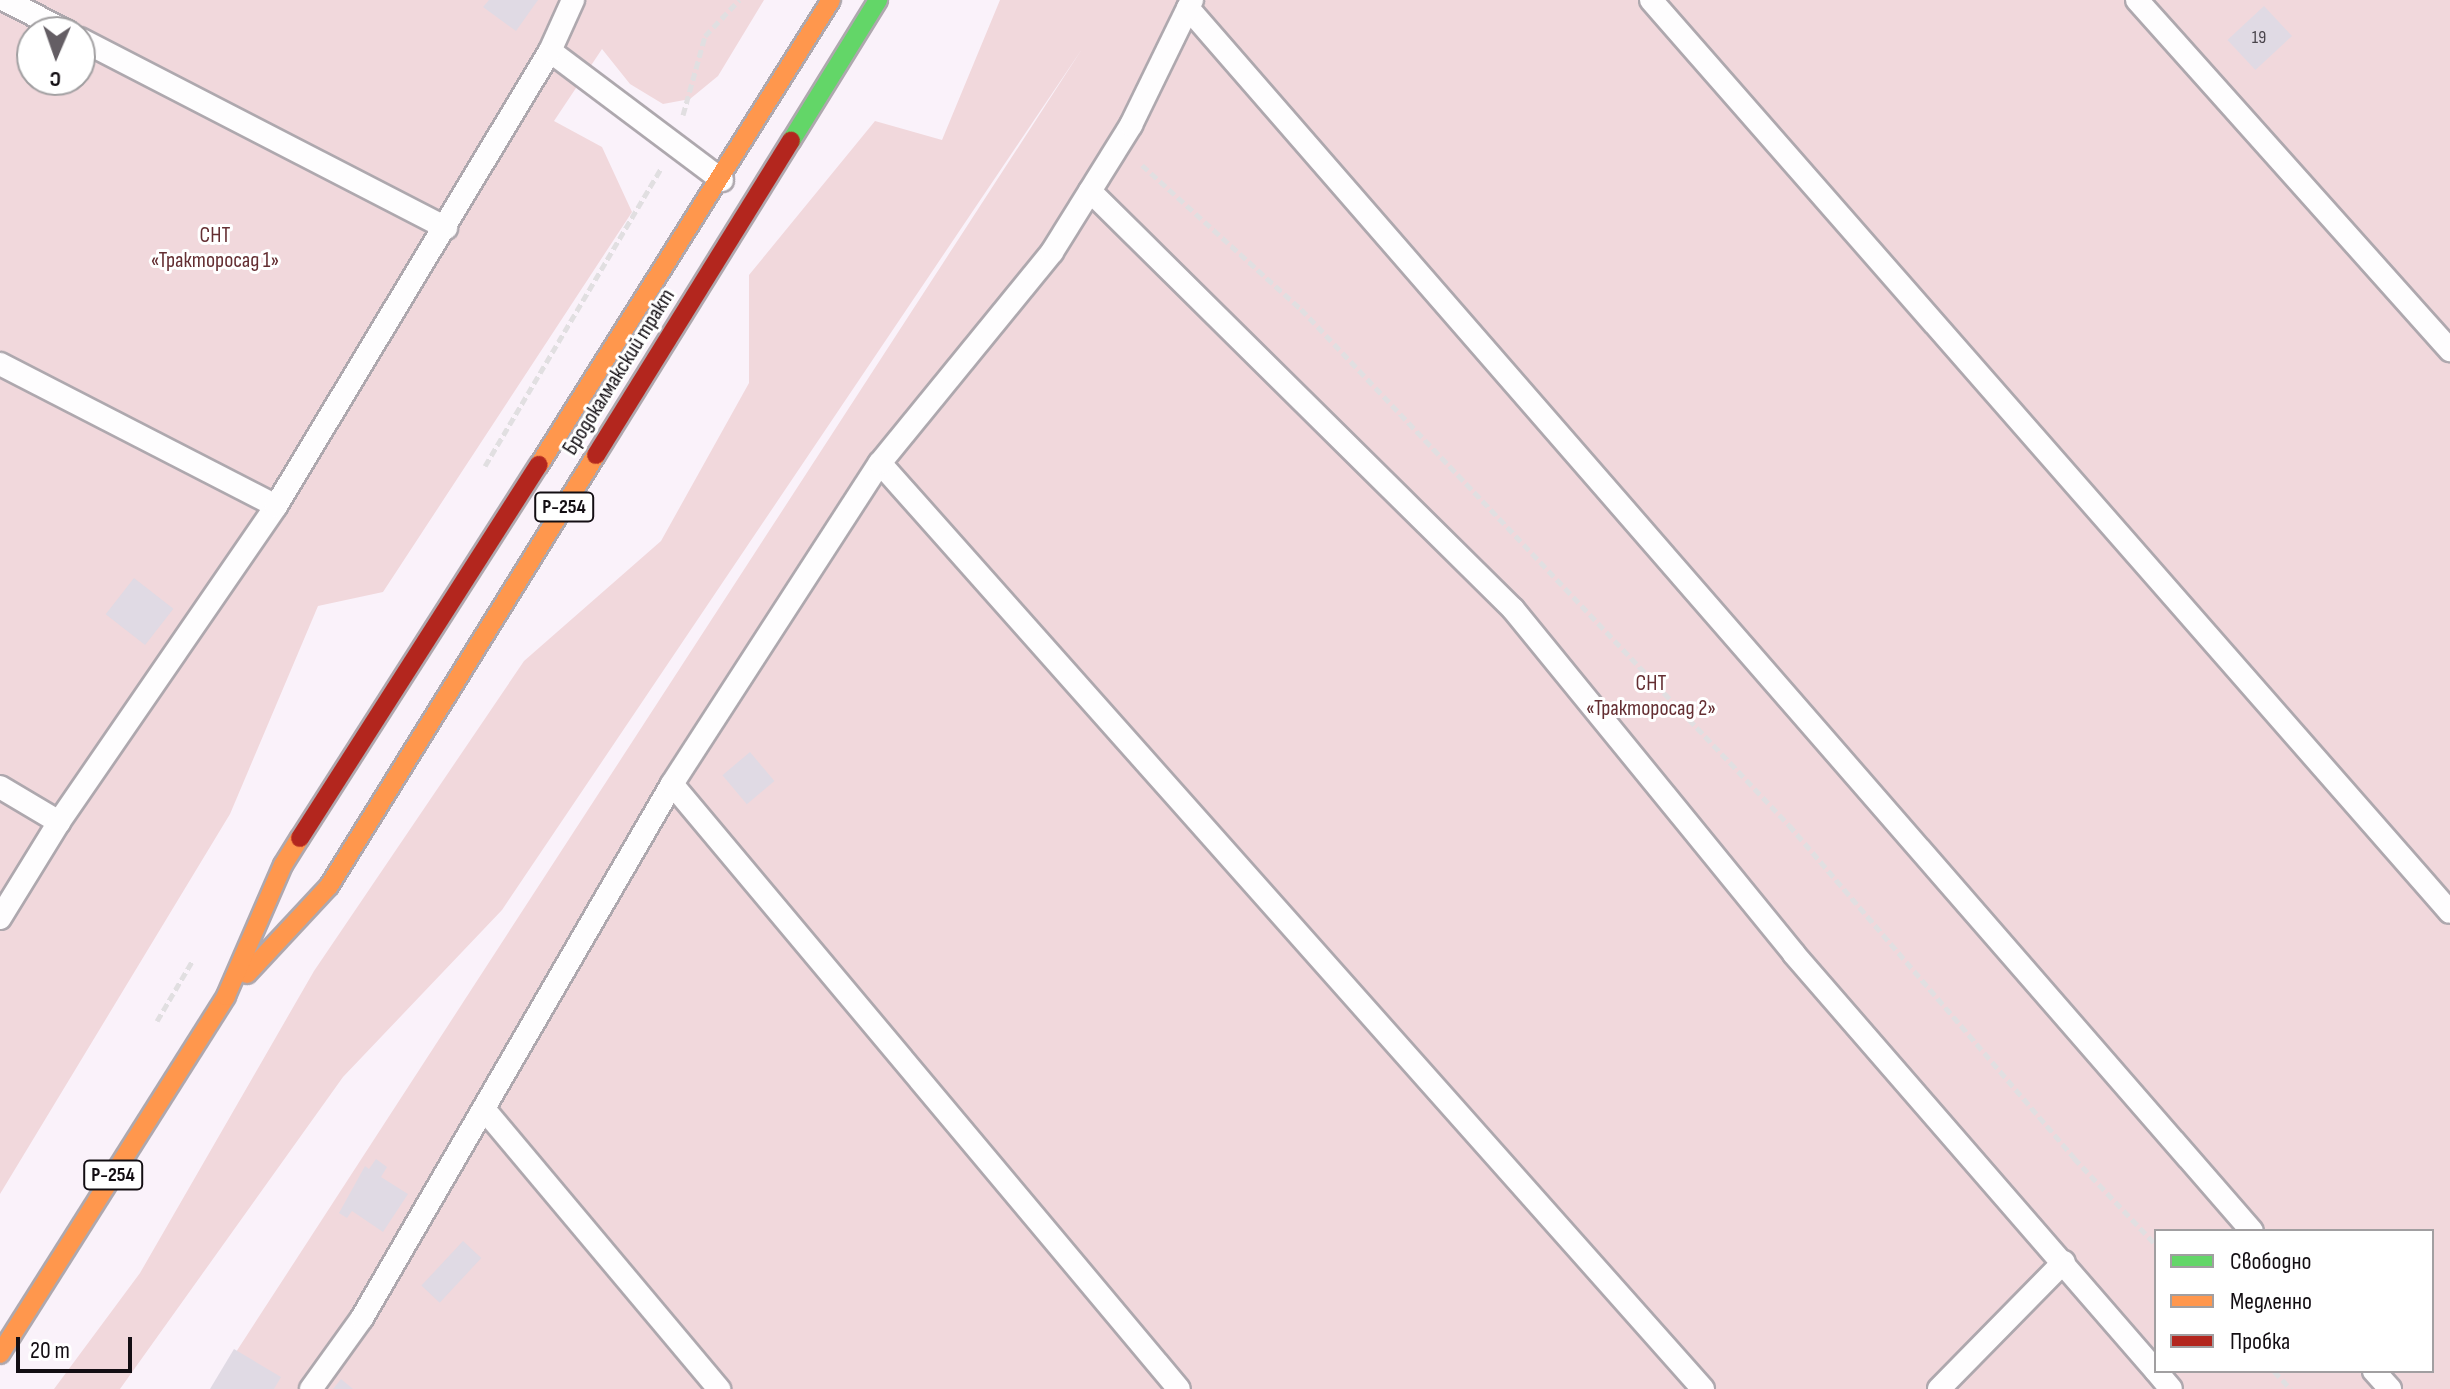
<!DOCTYPE html>
<meta charset="utf-8">
<style>
body{margin:0}
#map{position:relative;width:2450px;height:1389px;overflow:hidden;background:#faf2fa;font-family:"Sofia Sans Condensed",sans-serif}
div>[style]{position:absolute}
.green>*{inset:0;background:#f1d8dc}
.building>*{inset:0;background:#e0dae4;transform-origin:0 0}
.path>*{height:5px;margin-top:-2.5px;transform-origin:0;background:repeating-linear-gradient(90deg,#e1dfe1 0 8px,transparent 0 12px)}
.roads{filter:drop-shadow(2px 0 #aea8ae) drop-shadow(-2px 0 #aea8ae) drop-shadow(0 2px #aea8ae) drop-shadow(0 -2px #aea8ae)}
.lane>*{height:22px;margin:-11px;padding:0 11px;transform-origin:11px;border-radius:11px;background:#fefdfe}
.fast>*{height:18px;margin:-9px;padding:0 9px;transform-origin:9px;border-radius:9px;background:#63d668}
.slow>*{height:18px;margin:-9px;padding:0 9px;transform-origin:9px;border-radius:9px;background:#ff974d}
.jam>*{height:18px;margin:-9px;padding:0 9px;transform-origin:9px;border-radius:9px;background:#b3261e}
span{translate:-50% -50%;white-space:nowrap;text-align:center;line-height:1.15;-webkit-text-stroke:6px #fff;paint-order:stroke}
.number-label{font-size:18px;color:#48434a}
.number-label span{-webkit-text-stroke-width:0}
.shield-label span{padding:2px 6px;background:#fff;border:2px solid;border-radius:6px;-webkit-text-stroke-width:0}
.shield-label{font-size:20px;color:#130e13;font-weight:700}
.park-label{font-size:22px;color:#642e32}
.street-label{font-size:22px;color:#130e13}
.legend{position:absolute;left:2154px;top:1229px;width:280px;height:144px;box-sizing:border-box;background:#fff;border:2px solid #a19fa1;margin:0;padding:10px 14px;list-style:none;font-size:24px;color:#130e13}
.legend li{display:flex;align-items:center;gap:16px;height:40px}
.legend b{width:40px;border:2px solid #a19fa1}
.north{position:absolute;left:16px;top:16px;width:80px;height:80px;box-sizing:border-box;background:#fff;border:2px solid #a19fa1;border-radius:50%;rotate:182deg;font-size:22px;font-weight:700;line-height:32px;text-align:center;color:#130e13}
.north::after{content:'';display:block;margin:auto;width:28px;height:36px;background:#645e64;clip-path:polygon(50% 0,100% 100%,50% 72%,0 100%)}
.scale{position:absolute;left:16px;top:1337px;width:116px;height:36px;box-sizing:border-box;border:4px solid #130e13;border-top:0;padding-left:10px;font-size:24px;line-height:28px;white-space:nowrap;color:#130e13;-webkit-text-stroke:6px #fff;paint-order:stroke}
</style>
<div id="map">
<div class="green">
<i style="clip-path:polygon(evenodd,0 0,764px 0,718px 76px,690px 99px,663px 104px,630px 84px,602px 49px,554px 121px,602px 147px,632px 212px,383px 592px,318px 606px,230px 814px,0 1194px,0 0,32px 32px,80px 32px,80px 80px,32px 80px,32px 32px)"></i>
<i style="clip-path:polygon(evenodd,1000px 0,2450px 0,2450px 1389px,212px 1389px,1082px 49px,502px 910px,343px 1077px,120px 1389px,54px 1389px,140px 1273px,314px 971px,524px 661px,661px 541px,749px 383px,749px 275px,875px 121px,942px 140px,1000px 0,2156px 1231px,2432px 1231px,2432px 1371px,2156px 1371px,2156px 1231px)"></i>
</div>
<div class="building">
<i style="clip-path:polygon(489px 0,538px 0,516px 31px,483px 7px)"></i>
<i style="left:2264px;top:6px;width:41px;height:50px;rotate:47deg"></i>
<i style="left:134px;top:578px;width:50px;height:46px;rotate:38deg"></i>
<i style="left:750px;top:752px;width:38px;height:36px;rotate:50deg"></i>
<i style="clip-path:polygon(376px 1159px,387px 1167px,381px 1177px,408px 1194px,383px 1232px,352px 1211px,347px 1218px,339px 1213px,365px 1166px,369px 1169px)"></i>
<i style="left:463px;top:1241px;width:25px;height:61px;rotate:43deg"></i>
<i style="clip-path:polygon(234px 1349px,281px 1377px,274px 1389px,210px 1389px)"></i>
<i style="clip-path:polygon(341px 1379px,353px 1389px,333px 1389px)"></i>
</div>
<div class="path">
<i style="left:683px;top:115px;width:82px;rotate:-74.4deg"></i>
<i style="left:705px;top:36px;width:50px;rotate:-46.6deg"></i>
<i style="left:1142px;top:165px;width:215px;rotate:42.2deg"></i>
<i style="left:1301px;top:309px;width:710px;rotate:46.6deg"></i>
<i style="left:1789px;top:825px;width:438px;rotate:49.4deg"></i>
<i style="left:2074px;top:1158px;width:120px;rotate:46.7deg"></i>
<i style="left:485px;top:466px;width:346px;rotate:-59.4deg"></i>
<i style="left:157px;top:1021px;width:71px;rotate:-59.5deg"></i>
<i style="left:2274px;top:1371px;width:25px;rotate:47deg"></i>
</div>
<div class="roads">
<div class="lane">
<i style="left:5px;top:0;width:70px;rotate:27.3deg"></i>
<i style="left:1651px;top:0;width:1212px;rotate:48.78deg"></i>
<i style="left:2137px;top:0;width:470px;rotate:48.2deg"></i>
<i style="left:1188px;top:8px;width:1621px;rotate:48.98deg"></i>
<i style="left:80px;top:39px;width:412px;rotate:27.3deg"></i>
<i style="left:550px;top:51px;width:215px;rotate:36.9deg"></i>
<i style="left:1090px;top:191px;width:595px;rotate:44.66deg"></i>
<i style="left:1513px;top:609px;width:445px;rotate:50.8deg"></i>
<i style="left:1794px;top:954px;width:552px;rotate:49.04deg"></i>
<i style="left:0;top:364px;width:310px;rotate:27.2deg"></i>
<i style="left:880px;top:463px;width:1239px;rotate:48.37deg"></i>
<i style="left:672px;top:784px;width:789px;rotate:50.04deg"></i>
<i style="left:0;top:787px;width:69px;rotate:30.7deg"></i>
<i style="left:0;top:918px;width:113px;rotate:-58.4deg"></i>
<i style="left:59px;top:822px;width:383px;rotate:-55.5deg"></i>
<i style="left:276px;top:506px;width:531px;rotate:-58.94deg"></i>
<i style="left:550px;top:51px;width:56px;rotate:-65.7deg"></i>
<i style="left:484px;top:1109px;width:366px;rotate:50deg"></i>
<i style="left:2156px;top:1371px;width:23px;rotate:50deg"></i>
<i style="left:2374px;top:1371px;width:24px;rotate:48deg"></i>
<i style="left:311px;top:1389px;width:87px;rotate:-54.3deg"></i>
<i style="left:362px;top:1318px;width:617px;rotate:-59.86deg"></i>
<i style="left:672px;top:784px;width:382px;rotate:-57.1deg"></i>
<i style="left:880px;top:463px;width:272px;rotate:-50.8deg"></i>
<i style="left:1052px;top:252px;width:150px;rotate:-58.1deg"></i>
<i style="left:1131px;top:125px;width:139px;rotate:-64deg"></i>
<i style="left:1939px;top:1389px;width:178px;rotate:-45.5deg"></i>
</div>
<div class="fast">
<i style="left:791px;top:141px;width:166px;rotate:-58.3deg"></i>
</div>
<div class="slow">
<i style="left:539px;top:465px;width:549px;rotate:-57.87deg"></i>
<i style="left:247px;top:974px;width:120px;rotate:-47deg"></i>
<i style="left:329px;top:886px;width:507px;rotate:-58.22deg"></i>
<i style="left:0;top:1354px;width:423px;rotate:-57.7deg"></i>
<i style="left:226px;top:996px;width:143px;rotate:-66.5deg"></i>
<i style="left:283px;top:865px;width:32px;rotate:-58deg"></i>
</div>
<div class="jam">
<i style="left:596px;top:455px;width:370px;rotate:-58.2deg"></i>
<i style="left:300px;top:838px;width:443px;rotate:-57.4deg"></i>
</div>
</div>
<div class="number-label">
<span style="left:2259px;top:38px">19</span>
</div>
<div class="shield-label">
<span style="left:564px;top:507px">Р-254</span>
<span style="left:113px;top:1175px">Р-254</span>
</div>
<div class="park-label">
<span style="left:215px;top:248px">СНТ<br>«Тракторосад 1»</span>
<span style="left:1651px;top:696px">СНТ<br>«Тракторосад 2»</span>
</div>
<div class="street-label">
<span style="left:619px;top:372px;rotate:-58deg">Бродокалмакский тракт</span>
</div>
<ul class="legend">
<li><b style="height:10px;background:#63d668"></b>Свободно</li>
<li><b style="height:10px;background:#ff974d"></b>Медленно</li>
<li><b style="height:10px;background:#b3261e"></b>Пробка</li>
</ul>
<div class="north">С</div>
<div class="scale">20 m</div>
</div>
